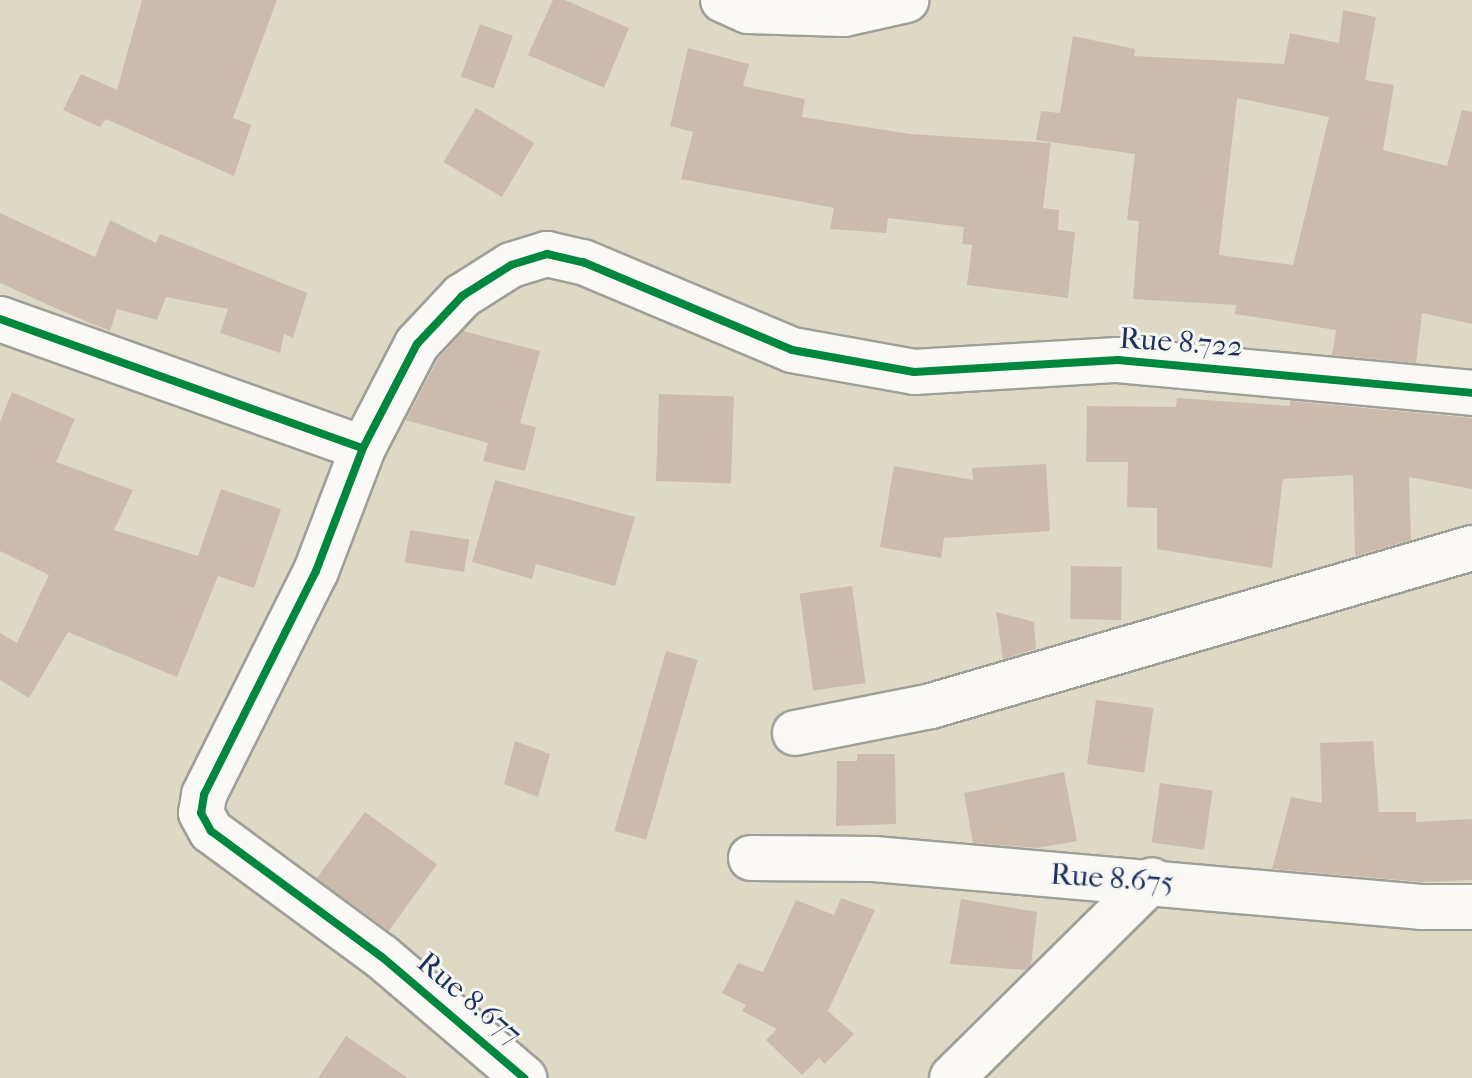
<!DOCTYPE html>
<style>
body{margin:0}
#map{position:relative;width:1472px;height:1078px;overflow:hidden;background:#ded9c4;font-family:"IM FELL French Canon",serif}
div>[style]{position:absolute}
.building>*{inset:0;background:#ccbbad;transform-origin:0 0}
.roads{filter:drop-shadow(2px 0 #9f9f99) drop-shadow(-2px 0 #9f9f99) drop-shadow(0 2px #9f9f99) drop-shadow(0 -2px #9f9f99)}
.minor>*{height:44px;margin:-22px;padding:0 22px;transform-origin:22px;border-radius:22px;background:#faf9f6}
.cycleway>*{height:8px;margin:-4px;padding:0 4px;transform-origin:4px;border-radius:4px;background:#00873e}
span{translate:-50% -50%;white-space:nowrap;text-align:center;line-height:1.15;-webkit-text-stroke:6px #f6f6f2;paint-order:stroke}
.street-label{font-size:30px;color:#1b2f5e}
</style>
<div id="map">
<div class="building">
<i style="clip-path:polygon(142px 0,277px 0,233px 118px,251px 125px,234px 176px,106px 119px,100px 127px,63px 110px,81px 74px,117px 90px)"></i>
<i style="clip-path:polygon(553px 0,565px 0,629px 28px,604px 88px,528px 55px)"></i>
<i style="clip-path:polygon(evenodd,1343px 10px,1376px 17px,1365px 80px,1394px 85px,1383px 150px,1447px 166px,1462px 110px,1472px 112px,1472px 324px,1422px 313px,1416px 363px,1332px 355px,1336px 330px,1235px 314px,1236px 305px,1133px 299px,1139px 221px,1127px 220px,1135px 154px,1036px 140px,1041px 111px,1060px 113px,1073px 36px,1135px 49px,1134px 56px,1284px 64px,1290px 33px,1339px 43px,1343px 10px,1237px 98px,1329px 117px,1293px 265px,1219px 255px,1237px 98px)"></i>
<i style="left:480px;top:24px;width:35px;height:56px;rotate:20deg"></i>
<i style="clip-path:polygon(688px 48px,749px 64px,743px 86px,805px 99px,802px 117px,910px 134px,1051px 143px,1043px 208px,1059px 210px,1058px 230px,1075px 232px,1068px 298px,967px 285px,972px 245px,962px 244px,964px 227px,888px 218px,886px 233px,830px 229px,834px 208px,681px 179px,693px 132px,670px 126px)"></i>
<i style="left:476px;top:108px;width:68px;height:63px;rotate:31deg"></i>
<i style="clip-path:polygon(0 213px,95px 257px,110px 220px,156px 243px,160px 234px,307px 293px,293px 338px,284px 334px,280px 353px,220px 333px,228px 309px,166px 297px,157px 320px,117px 309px,110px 331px,71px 315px,0 283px)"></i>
<i style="clip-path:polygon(463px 331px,540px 351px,520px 423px,536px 427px,525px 471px,483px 461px,488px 443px,406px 420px,438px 359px)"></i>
<i style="clip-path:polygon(12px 392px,75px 419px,56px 462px,133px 490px,114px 530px,198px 556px,221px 489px,281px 509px,254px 588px,218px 576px,177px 677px,68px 632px,29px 698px,0 680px,0 633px,17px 643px,49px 575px,0 551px,0 422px)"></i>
<i style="left:659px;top:394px;width:75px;height:87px;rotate:2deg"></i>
<i style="clip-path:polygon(1177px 398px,1290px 406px,1290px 401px,1472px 418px,1472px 489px,1409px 477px,1411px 540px,1355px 556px,1353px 475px,1283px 479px,1272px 568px,1157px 549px,1157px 508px,1127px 507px,1128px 462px,1086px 462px,1087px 406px,1176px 407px)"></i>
<i style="clip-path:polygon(1046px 464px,1050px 531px,944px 538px,941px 558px,880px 547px,894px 466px,973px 480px,972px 468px)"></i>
<i style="clip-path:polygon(495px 480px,635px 517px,615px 586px,536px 564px,532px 579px,472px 562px)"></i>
<i style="left:410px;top:530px;width:60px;height:33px;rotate:9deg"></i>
<i style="left:1122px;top:567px;width:53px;height:51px;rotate:91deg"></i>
<i style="left:852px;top:586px;width:98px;height:53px;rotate:82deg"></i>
<i style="clip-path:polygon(996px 612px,1034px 622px,1036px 649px,1003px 659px)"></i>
<i style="left:666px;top:651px;width:33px;height:187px;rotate:16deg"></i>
<i style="left:1096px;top:700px;width:58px;height:65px;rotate:8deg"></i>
<i style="clip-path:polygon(515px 741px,550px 754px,538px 797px,504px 784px)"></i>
<i style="clip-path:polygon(1373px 741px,1379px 812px,1416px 812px,1416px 822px,1472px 819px,1472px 880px,1422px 882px,1272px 869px,1291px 797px,1322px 803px,1320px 743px)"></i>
<i style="clip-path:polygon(857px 754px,895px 754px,896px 824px,836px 826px,837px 761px,857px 761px)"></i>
<i style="clip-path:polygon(1064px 772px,1077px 841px,1037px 848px,973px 843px,964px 793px)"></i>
<i style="left:1160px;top:783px;width:53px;height:60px;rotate:8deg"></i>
<i style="left:365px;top:812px;width:89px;height:82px;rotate:36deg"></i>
<i style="clip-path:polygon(841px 898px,875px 910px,828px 1011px,854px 1034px,825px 1064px,819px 1058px,802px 1075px,766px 1040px,777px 1029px,742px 1011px,746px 1005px,722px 993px,738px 963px,763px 972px,796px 900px,834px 915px)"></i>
<i style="clip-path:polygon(961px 899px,1037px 912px,1031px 965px,1025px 970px,950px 964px)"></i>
<i style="clip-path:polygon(346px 1036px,408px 1078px,318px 1078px)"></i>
</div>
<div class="roads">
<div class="minor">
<i style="left:723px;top:0;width:27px;rotate:24deg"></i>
<i style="left:748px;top:11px;width:96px;rotate:1.8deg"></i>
<i style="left:844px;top:14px;width:64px;rotate:-12.7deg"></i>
<i style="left:0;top:319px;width:385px;rotate:19.6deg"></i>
<i style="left:363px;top:448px;width:117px;rotate:-62.6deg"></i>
<i style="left:417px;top:344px;width:66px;rotate:-46.8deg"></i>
<i style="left:462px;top:296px;width:58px;rotate:-32.3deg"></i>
<i style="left:511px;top:265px;width:38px;rotate:-17deg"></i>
<i style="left:547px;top:254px;width:37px;rotate:13deg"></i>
<i style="left:583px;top:262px;width:227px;rotate:22.8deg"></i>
<i style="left:792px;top:350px;width:124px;rotate:10.2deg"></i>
<i style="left:914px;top:372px;width:204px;rotate:-3.4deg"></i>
<i style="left:1118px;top:360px;width:356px;rotate:5.3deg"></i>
<i style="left:363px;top:448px;width:132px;rotate:110.9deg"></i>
<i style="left:316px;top:571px;width:250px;rotate:116.6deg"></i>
<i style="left:204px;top:795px;width:18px;rotate:99deg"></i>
<i style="left:201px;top:813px;width:21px;rotate:61deg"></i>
<i style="left:211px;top:831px;width:212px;rotate:36.4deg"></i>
<i style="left:382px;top:957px;width:187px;rotate:40.4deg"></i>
<i style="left:795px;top:733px;width:139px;rotate:-11.2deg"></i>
<i style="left:931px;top:706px;width:564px;rotate:-16.28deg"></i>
<i style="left:751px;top:858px;width:123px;rotate:0.5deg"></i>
<i style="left:874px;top:859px;width:549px;rotate:5.01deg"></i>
<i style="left:1421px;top:907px;width:51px"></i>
<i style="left:952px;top:1078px;width:281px;rotate:-44.7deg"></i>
</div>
</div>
<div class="cycleway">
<i style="left:0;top:319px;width:385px;rotate:19.6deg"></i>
<i style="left:363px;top:448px;width:117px;rotate:-62.6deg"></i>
<i style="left:417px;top:344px;width:66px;rotate:-46.8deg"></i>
<i style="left:462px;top:296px;width:58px;rotate:-32.3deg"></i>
<i style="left:511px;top:265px;width:38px;rotate:-17deg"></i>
<i style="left:547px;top:254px;width:37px;rotate:13deg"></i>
<i style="left:583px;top:262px;width:227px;rotate:22.8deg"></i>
<i style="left:792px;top:350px;width:124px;rotate:10.2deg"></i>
<i style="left:914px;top:372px;width:204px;rotate:-3.4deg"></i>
<i style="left:1118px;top:360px;width:356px;rotate:5.3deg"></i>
<i style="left:363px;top:448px;width:132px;rotate:110.9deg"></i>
<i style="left:316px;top:571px;width:250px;rotate:116.6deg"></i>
<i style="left:204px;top:795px;width:18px;rotate:99deg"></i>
<i style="left:201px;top:813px;width:21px;rotate:61deg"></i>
<i style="left:211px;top:831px;width:212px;rotate:36.4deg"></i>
<i style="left:382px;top:957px;width:187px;rotate:40.4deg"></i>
</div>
<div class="street-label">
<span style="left:1181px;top:343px;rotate:4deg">Rue 8.722</span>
<span style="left:1112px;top:879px;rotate:4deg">Rue 8.675</span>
<span style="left:469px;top:999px;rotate:40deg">Rue 8.677</span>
</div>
</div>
